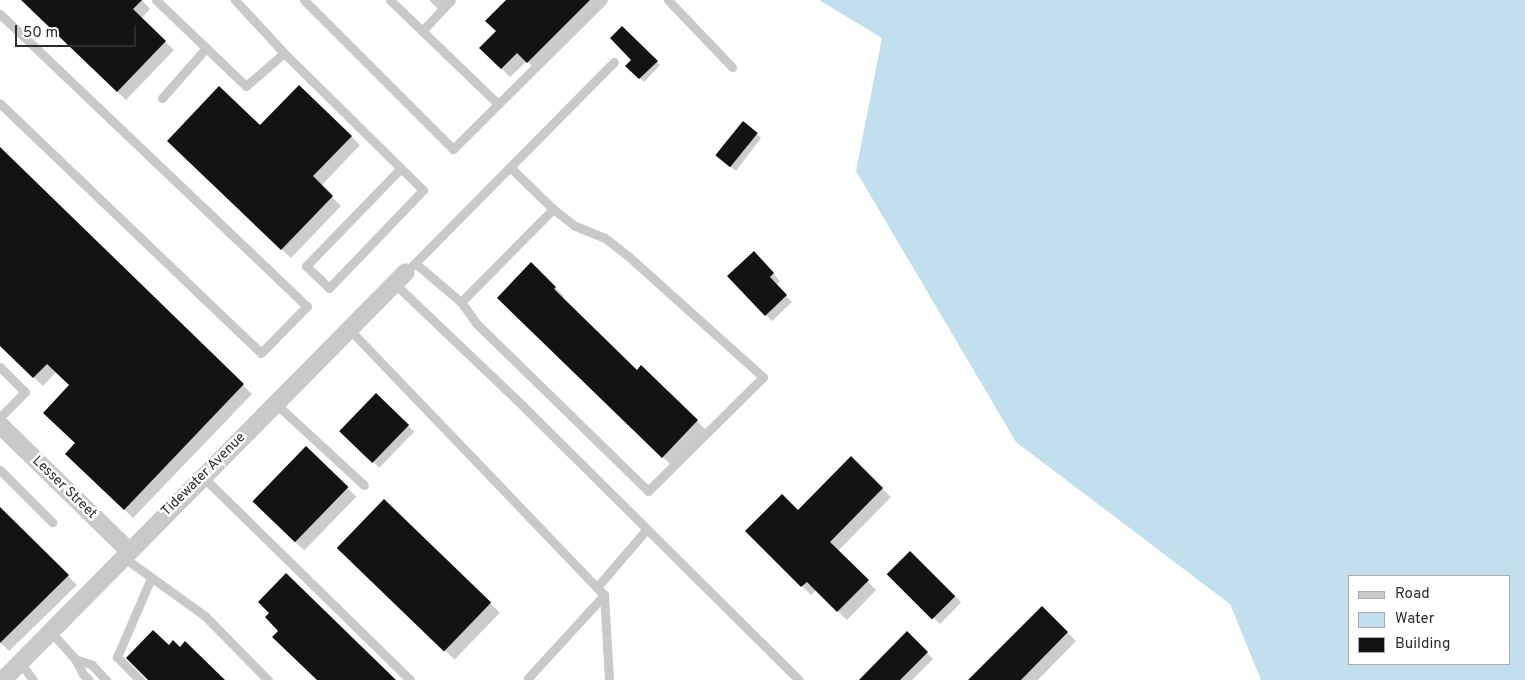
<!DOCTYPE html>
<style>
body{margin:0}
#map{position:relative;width:1525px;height:680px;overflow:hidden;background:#fff;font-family:Overpass,sans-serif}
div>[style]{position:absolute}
.water>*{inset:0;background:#c2dfed}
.shadow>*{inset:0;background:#0003;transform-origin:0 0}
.building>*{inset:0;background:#131313;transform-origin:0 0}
.service>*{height:9px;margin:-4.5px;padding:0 4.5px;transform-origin:4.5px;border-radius:4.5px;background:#c9c9c9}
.minor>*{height:18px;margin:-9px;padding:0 9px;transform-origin:9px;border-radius:9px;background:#c9c9c9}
span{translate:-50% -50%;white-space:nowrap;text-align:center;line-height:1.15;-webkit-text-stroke:5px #fff;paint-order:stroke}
.street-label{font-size:14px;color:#2c2c2c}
.legend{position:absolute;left:1348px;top:575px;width:162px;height:90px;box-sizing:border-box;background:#fff;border:1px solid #ababab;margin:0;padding:6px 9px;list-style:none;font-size:15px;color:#2c2c2c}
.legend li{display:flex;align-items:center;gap:10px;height:25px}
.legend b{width:25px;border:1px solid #ababab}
.scale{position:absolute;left:15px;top:25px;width:121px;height:22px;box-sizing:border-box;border:2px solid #2c2c2c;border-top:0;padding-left:6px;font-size:15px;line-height:18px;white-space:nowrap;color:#2c2c2c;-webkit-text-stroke:4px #fff;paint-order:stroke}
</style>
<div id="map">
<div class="water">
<i style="clip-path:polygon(evenodd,819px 0,1525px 0,1525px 680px,1261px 680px,1230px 604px,1016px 442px,856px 171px,882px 38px,819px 0,1509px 576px,1509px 664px,1349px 664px,1349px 576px,1509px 576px)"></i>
</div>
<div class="shadow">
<i style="clip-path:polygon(22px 0,142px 0,150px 9px,141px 19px,174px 50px,126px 100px)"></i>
<i style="clip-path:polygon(429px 0,447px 0,438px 9px)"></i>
<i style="clip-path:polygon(507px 0,608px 0,537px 71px,527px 61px,510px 77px,481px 48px,497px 31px)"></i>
<i style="clip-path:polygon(622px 28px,660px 65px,644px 82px,627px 66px,633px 60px)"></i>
<i style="clip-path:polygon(299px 86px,360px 145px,321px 186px,341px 206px,291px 258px,177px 149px,260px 127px)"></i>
<i style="clip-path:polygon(757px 134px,761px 138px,736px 171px,722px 160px)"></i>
<i style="clip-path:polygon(0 149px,252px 394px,133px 518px,67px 454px,76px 443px,71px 385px,56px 372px,43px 386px,0 345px)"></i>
<i style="clip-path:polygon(754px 253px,780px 281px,776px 285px,792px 302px,772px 321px,766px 315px)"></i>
<i style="clip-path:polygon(531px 264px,564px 296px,562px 299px,637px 371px,641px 366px,706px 430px,672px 466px,499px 298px)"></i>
<i style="left:376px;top:395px;width:53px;height:50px;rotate:44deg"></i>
<i style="left:306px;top:448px;width:70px;height:75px;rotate:44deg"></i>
<i style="clip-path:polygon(851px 458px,891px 497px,838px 551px,876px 590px,847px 620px,816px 590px,811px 595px,747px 531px,798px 512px)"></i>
<i style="left:384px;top:501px;width:161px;height:65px;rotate:44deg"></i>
<i style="clip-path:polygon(0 509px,77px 585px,9px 651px,0 642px)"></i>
<i style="left:910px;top:553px;width:71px;height:30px;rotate:44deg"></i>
<i style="clip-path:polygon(1042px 607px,1076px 641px,1038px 680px,970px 680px)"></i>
<i style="clip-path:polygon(907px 633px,933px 659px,912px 680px,861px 680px)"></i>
</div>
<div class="building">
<i style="clip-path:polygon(21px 0,142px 0,133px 9px,166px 41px,117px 92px)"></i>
<i style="clip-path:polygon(506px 0,590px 0,527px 63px,517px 53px,501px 69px,479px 48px,496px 31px,485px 21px)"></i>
<i style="clip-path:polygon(622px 26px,658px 61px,639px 79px,625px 66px,631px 60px,610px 38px)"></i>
<i style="clip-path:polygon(299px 85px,352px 136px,313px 176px,333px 196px,281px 250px,167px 141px,219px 86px,260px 125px)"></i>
<i style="left:743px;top:121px;width:19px;height:44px;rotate:39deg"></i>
<i style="clip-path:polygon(0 147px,244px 384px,124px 510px,65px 454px,75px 443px,43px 413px,69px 385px,47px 364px,33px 378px,0 346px)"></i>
<i style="clip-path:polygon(754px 251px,774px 273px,770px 277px,787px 295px,765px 316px,727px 276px)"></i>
<i style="clip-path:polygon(531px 262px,556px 287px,554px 289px,637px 370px,641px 365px,698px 420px,662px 458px,497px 298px)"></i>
<i style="left:376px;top:393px;width:46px;height:53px;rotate:44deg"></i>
<i style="left:306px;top:446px;width:59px;height:77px;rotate:44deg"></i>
<i style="clip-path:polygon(851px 456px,883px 488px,830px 542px,869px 580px,837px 612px,807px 582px,801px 587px,745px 531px,782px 494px,798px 510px)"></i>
<i style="left:384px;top:499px;width:149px;height:68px;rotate:44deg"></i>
<i style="clip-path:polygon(0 507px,69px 575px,0 643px)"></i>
<i style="left:910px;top:551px;width:64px;height:33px;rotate:45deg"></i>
<i style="clip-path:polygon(286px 573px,396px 680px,317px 680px,272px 637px,278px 631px,265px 617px,269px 613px,258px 602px)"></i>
<i style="clip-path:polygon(1042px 606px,1068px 632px,1021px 680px,968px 680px)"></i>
<i style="clip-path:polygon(153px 630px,169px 645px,173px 640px,180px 647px,185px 641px,225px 680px,148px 680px,126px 658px)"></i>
<i style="clip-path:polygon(907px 631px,928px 652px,900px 680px,859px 680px)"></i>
</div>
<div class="service">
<i style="left:156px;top:0;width:124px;rotate:43.7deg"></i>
<i style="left:246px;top:86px;width:50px;rotate:-41deg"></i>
<i style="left:235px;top:0;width:72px;rotate:47.2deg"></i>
<i style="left:284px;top:53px;width:195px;rotate:44.6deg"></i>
<i style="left:423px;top:190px;width:136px;rotate:133.8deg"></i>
<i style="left:329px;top:288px;width:32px;rotate:-136deg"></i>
<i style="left:306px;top:266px;width:136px;rotate:-45.9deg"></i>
<i style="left:304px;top:0;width:211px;rotate:45deg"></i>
<i style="left:453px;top:149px;width:211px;rotate:-44.8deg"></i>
<i style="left:390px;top:0;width:150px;rotate:43.9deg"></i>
<i style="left:668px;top:0;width:93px;rotate:46.3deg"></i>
<i style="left:0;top:14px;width:424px;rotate:43.6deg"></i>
<i style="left:307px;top:306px;width:66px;rotate:134.4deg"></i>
<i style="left:261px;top:353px;width:361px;rotate:-136.3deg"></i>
<i style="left:422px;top:31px;width:42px;rotate:-46.9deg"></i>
<i style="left:162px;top:98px;width:67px;rotate:-48.7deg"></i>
<i style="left:415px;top:263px;width:60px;rotate:40.3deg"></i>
<i style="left:461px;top:302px;width:26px;rotate:54deg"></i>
<i style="left:476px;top:323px;width:240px;rotate:44.3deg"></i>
<i style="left:648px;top:491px;width:162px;rotate:-44.7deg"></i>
<i style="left:763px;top:377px;width:181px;rotate:-138.1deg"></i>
<i style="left:628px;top:256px;width:29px;rotate:-142deg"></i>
<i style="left:605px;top:238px;width:32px;rotate:-158deg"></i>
<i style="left:575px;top:226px;width:28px;rotate:-142deg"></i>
<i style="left:553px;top:209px;width:60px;rotate:-135.7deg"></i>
<i style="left:412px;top:266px;width:287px;rotate:-45.3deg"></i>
<i style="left:394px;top:283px;width:177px;rotate:43.6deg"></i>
<i style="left:522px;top:405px;width:390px;rotate:44.8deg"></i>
<i style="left:461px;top:302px;width:131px;rotate:-45.3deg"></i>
<i style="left:349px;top:329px;width:368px;rotate:46.2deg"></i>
<i style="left:604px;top:595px;width:85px;rotate:86.6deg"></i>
<i style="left:0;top:367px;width:35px;rotate:45deg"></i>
<i style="left:25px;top:392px;width:35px;rotate:135deg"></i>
<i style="left:275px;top:403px;width:121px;rotate:42.7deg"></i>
<i style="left:0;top:470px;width:74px;rotate:45deg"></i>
<i style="left:203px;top:477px;width:290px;rotate:44.4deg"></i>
<i style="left:123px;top:557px;width:101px;rotate:35.7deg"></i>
<i style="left:205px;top:616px;width:90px;rotate:45.5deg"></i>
<i style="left:597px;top:587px;width:75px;rotate:-49.3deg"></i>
<i style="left:50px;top:631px;width:38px;rotate:48deg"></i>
<i style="left:75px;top:659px;width:17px;rotate:62deg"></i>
<i style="left:83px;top:674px;width:8px;rotate:45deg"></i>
<i style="left:75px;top:659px;width:18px;rotate:19deg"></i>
<i style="left:92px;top:665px;width:21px;rotate:47deg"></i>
<i style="left:20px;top:662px;width:22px;rotate:54deg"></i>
<i style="left:528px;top:678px;width:113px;rotate:-47.5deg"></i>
<i style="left:140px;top:680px;width:33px;rotate:-135deg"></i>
<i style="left:117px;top:657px;width:86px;rotate:-66.7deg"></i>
</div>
<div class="minor">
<i style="left:0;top:425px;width:180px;rotate:44.3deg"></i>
<i style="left:3px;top:680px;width:573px;rotate:-45.35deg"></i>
</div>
<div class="street-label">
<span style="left:204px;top:475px;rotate:-45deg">Tidewater Avenue</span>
<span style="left:64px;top:488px;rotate:44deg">Lesser Street</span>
</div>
<ul class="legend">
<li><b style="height:6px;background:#c9c9c9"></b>Road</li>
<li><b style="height:14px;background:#c2dfed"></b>Water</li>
<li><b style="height:14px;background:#131313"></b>Building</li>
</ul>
<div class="scale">50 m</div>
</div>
